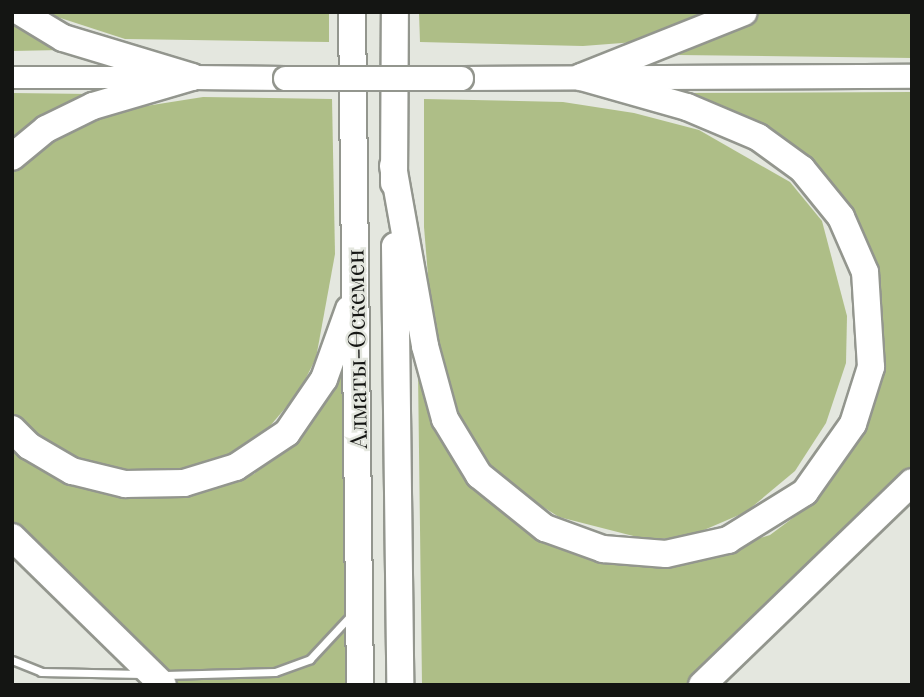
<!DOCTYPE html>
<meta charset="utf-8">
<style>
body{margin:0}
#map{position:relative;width:924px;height:697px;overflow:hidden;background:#e4e7df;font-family:"Playfair Display",serif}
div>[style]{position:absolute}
.green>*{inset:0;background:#aebe87}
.roads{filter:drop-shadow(2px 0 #93968e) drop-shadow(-2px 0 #93968e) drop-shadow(0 2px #93968e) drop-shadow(0 -2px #93968e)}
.service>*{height:7px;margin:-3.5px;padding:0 3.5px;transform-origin:3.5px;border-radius:3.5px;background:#fff}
.secondary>*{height:21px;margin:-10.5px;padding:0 10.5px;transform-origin:10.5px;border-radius:10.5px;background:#fff}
.primary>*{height:23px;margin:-11.5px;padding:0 11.5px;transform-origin:11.5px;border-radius:11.5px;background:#fff}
.motorway>*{height:26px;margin:-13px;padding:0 13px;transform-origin:13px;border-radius:13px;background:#fff}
.bridges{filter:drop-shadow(2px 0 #93968e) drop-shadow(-2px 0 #93968e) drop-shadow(0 2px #93968e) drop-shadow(0 -2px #93968e)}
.primary-bridge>*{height:23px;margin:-11.5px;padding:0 11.5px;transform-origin:11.5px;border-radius:11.5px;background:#fff}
span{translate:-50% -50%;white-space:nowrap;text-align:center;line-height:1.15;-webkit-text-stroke:5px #e4e7df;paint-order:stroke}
.street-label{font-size:24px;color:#141513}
.frame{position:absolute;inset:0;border:14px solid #141513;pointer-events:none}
</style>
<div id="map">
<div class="green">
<i style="clip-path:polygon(42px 12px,329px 12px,329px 42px,125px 39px)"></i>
<i style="clip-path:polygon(419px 12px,728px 12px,648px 41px,583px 46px,420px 42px)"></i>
<i style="clip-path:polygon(763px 12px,912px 12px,912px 58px,678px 55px)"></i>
<i style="clip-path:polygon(12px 22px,61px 50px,12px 51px)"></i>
<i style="clip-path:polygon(912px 92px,912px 473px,702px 685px,422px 685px,418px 372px,443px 442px,487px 495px,540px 538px,693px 559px,770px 535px,813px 503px,846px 454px,878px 283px,753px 124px,690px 93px)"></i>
<i style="clip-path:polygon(12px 93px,91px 94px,12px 138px)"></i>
<i style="clip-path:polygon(203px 97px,332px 99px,335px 254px,316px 358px,299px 392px,270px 426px,224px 457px,182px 472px,143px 475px,63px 456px,12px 415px,12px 172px,65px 130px,108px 112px)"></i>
<i style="clip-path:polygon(424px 99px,563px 102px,634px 113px,699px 130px,790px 182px,822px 221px,847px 316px,846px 363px,826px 423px,795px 471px,746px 512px,690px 536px,649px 540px,559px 517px,516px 490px,474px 450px,434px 349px,424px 227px)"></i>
<i style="clip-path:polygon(345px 354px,346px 685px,177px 685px,12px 526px,12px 442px,64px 479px,206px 488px,254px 474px,303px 429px)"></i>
</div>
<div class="roads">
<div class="service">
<i style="left:12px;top:660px;width:31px;rotate:22deg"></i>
<i style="left:41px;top:672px;width:101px;rotate:1.1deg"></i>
<i style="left:165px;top:675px;width:110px;rotate:-1.6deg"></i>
<i style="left:275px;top:672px;width:37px;rotate:-20deg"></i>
<i style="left:310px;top:659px;width:60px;rotate:-47deg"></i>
</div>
<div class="secondary">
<i style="left:12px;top:77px;width:159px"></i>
</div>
<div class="primary">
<i style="left:192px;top:77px;width:93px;rotate:0.6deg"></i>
<i style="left:461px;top:78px;width:451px;rotate:-0.3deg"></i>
</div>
<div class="motorway">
<i style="left:20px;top:12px;width:50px;rotate:31.2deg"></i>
<i style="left:63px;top:38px;width:135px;rotate:16.8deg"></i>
<i style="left:352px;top:12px;width:673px;rotate:89.32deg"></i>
<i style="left:581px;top:77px;width:175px;rotate:-21.7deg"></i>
<i style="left:12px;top:157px;width:44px;rotate:-39.5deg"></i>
<i style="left:46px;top:129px;width:52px;rotate:-26.1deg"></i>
<i style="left:93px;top:106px;width:103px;rotate:-16.3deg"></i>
<i style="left:393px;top:166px;width:183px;rotate:79.9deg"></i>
<i style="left:425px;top:346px;width:76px;rotate:74.7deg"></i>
<i style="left:445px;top:419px;width:66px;rotate:58.7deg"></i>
<i style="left:479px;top:475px;width:85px;rotate:38.8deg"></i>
<i style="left:545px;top:528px;width:62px;rotate:19.9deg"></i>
<i style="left:603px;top:549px;width:63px;rotate:4.5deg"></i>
<i style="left:666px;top:554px;width:64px;rotate:-12.7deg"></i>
<i style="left:728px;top:540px;width:91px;rotate:-31.9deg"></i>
<i style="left:805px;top:492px;width:83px;rotate:-54.8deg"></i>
<i style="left:853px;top:424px;width:60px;rotate:-72.5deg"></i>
<i style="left:871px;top:367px;width:95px;rotate:-93.6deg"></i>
<i style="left:865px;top:272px;width:60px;rotate:-113.6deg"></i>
<i style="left:841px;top:217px;width:62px;rotate:-129.1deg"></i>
<i style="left:802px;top:169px;width:54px;rotate:-144deg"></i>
<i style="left:758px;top:137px;width:77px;rotate:-157.1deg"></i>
<i style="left:687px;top:107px;width:110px;rotate:-164.2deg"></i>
<i style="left:394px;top:183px;width:171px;rotate:-89.7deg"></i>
<i style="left:395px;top:246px;width:439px;rotate:89.3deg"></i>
<i style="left:12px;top:429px;width:24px;rotate:45deg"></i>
<i style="left:29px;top:446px;width:50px;rotate:30.2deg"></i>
<i style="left:72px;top:471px;width:55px;rotate:13.8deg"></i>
<i style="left:125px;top:484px;width:59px;rotate:-1deg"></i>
<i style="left:184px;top:483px;width:54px;rotate:-17.1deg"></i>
<i style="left:236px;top:467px;width:61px;rotate:-33.7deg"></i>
<i style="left:287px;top:433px;width:65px;rotate:-55.6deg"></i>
<i style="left:324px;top:379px;width:74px;rotate:-70.3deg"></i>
<i style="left:12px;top:537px;width:211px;rotate:44.4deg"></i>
<i style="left:702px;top:685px;width:292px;rotate:-44deg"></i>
</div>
</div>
<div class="bridges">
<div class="primary-bridge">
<i style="left:285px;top:78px;width:176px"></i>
</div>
</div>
<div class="street-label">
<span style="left:356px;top:349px;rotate:-91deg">Алматы-Өскемен</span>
</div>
<div class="frame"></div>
</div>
